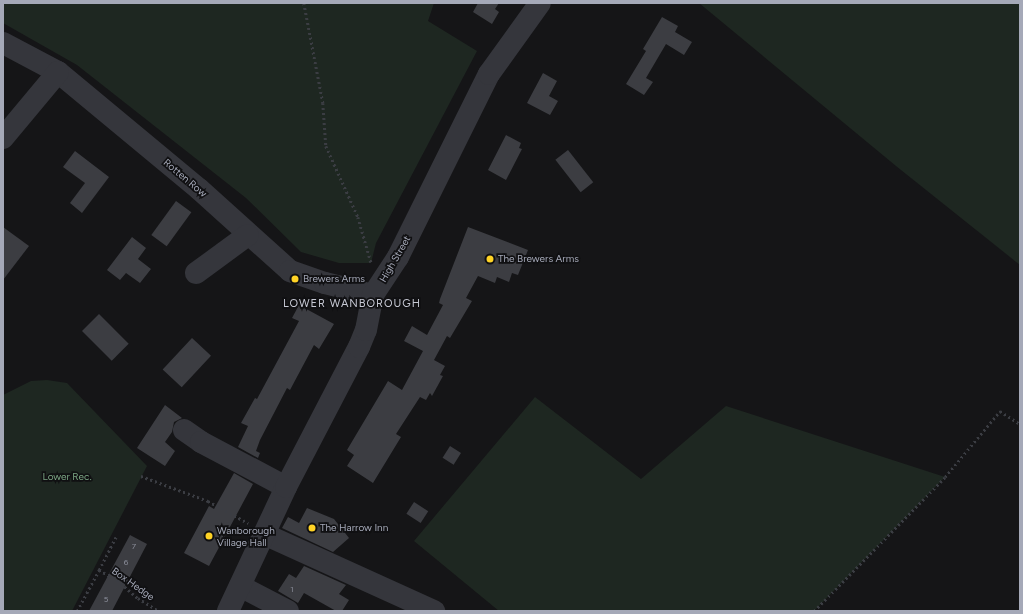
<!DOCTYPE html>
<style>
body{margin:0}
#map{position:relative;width:1023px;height:614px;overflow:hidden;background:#151517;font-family:Figtree,sans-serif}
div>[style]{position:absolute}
.green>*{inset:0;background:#1e2721}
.building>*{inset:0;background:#3c3d42;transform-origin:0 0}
.path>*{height:2.5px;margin-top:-1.25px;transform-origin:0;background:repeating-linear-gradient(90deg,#3b3d43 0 2px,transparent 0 5px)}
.minor>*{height:22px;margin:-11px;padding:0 11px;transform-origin:11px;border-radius:11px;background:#35363c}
.dots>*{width:11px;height:11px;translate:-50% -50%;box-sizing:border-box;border:2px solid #101012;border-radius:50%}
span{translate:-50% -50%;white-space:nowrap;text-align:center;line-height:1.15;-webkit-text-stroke:3.5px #101012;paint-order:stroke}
.number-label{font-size:8px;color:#8b8e9a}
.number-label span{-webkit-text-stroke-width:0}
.street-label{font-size:10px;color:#a5a9b8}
.poi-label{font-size:10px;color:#a5a9b8}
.left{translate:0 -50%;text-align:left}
.park-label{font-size:10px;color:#7ba583}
.neighbourhood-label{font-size:11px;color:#c7c9d4;letter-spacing:1px}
.frame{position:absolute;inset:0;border:4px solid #a5a9b8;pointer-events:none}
</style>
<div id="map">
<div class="green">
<i style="clip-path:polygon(3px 3px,434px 3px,428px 21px,477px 51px,376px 243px,371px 263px,339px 263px,301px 252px,246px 198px,77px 65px,3px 23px)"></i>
<i style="clip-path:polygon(699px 3px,1020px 3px,1020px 265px,896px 166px)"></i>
<i style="clip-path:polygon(47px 380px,67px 383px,147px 466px,72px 611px,3px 611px,3px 395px,31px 381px)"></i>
<i style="clip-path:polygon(535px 397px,641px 479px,726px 406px,945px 477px,814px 611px,499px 611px,414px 541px)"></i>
</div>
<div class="building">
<i style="clip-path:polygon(478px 3px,499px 3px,495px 9px,499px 12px,492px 24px,473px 12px)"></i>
<i style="clip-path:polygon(662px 17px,678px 26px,675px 32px,692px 42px,684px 55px,666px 44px,646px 78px,653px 82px,644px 95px,626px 84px,646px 51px,643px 49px)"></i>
<i style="clip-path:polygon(543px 73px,557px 81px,549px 96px,558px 101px,550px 115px,527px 103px)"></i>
<i style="clip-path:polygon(506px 135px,521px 143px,519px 148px,522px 149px,506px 180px,488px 170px)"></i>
<i style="left:568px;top:150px;width:41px;height:16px;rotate:52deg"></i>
<i style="clip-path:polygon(75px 151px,109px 177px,82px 213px,70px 203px,85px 183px,63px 167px)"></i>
<i style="left:176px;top:201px;width:19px;height:42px;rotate:36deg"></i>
<i style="clip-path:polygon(3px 227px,29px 246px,3px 280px)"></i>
<i style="clip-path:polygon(468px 227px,528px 250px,518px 275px,512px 273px,509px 282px,497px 277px,495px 283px,478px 276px,466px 298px,472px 301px,450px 338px,447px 336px,434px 360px,445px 366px,440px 375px,443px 376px,432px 396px,430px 393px,426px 400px,420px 397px,396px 434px,401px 437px,373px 483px,347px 466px,354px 455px,347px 450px,388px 381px,402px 390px,423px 351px,404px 341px,412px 326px,427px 335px,443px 305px,439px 303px,440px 299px)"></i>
<i style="clip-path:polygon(132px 237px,146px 248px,138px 259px,151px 269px,140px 283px,126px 273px,120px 280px,107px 270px)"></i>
<i style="clip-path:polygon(299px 305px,334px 324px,319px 349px,314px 345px,290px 390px,287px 388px,260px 440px,256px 451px,260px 453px,258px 458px,238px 447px,248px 426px,241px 423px,255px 398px,257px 399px,299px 321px,292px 318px)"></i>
<i style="left:99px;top:314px;width:42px;height:24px;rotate:45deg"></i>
<i style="left:192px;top:338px;width:26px;height:43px;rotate:43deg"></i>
<i style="clip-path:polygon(165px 405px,182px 418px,174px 422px,172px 432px,165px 442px,175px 451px,165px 466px,137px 448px)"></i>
<i style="left:450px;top:446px;width:13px;height:14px;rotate:32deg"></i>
<i style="clip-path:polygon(234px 473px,253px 484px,209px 566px,184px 553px,209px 506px,214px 509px)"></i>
<i style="left:414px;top:502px;width:17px;height:14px;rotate:33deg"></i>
<i style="clip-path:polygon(307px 508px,334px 519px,349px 538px,333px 552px,282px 528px,288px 517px,299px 523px)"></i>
<i style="clip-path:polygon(130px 535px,147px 544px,112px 611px,89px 611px)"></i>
<i style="clip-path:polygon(304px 566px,346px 585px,339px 594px,349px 600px,342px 611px,336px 611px,304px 593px,298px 603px,278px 591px,289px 574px,296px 578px)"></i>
</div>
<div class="path">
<i style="left:304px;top:3px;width:102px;rotate:79.2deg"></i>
<i style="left:323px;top:103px;width:43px;rotate:86deg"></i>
<i style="left:326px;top:146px;width:78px;rotate:65.7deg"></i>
<i style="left:358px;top:217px;width:47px;rotate:73.9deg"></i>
<i style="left:141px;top:476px;width:72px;rotate:20.5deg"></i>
<i style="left:208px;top:501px;width:46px;rotate:28.8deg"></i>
<i style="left:99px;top:570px;width:37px;rotate:-63deg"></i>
<i style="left:77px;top:611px;width:47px;rotate:-61.8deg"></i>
<i style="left:99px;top:570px;width:21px;rotate:29deg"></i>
<i style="left:117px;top:580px;width:28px;rotate:41deg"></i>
<i style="left:138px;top:598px;width:25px;rotate:32deg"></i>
<i style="left:814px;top:611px;width:187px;rotate:-45.6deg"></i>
<i style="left:945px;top:477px;width:86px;rotate:-50.2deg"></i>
<i style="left:1000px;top:411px;width:24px;rotate:33deg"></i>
</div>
<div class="minor">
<i style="left:3px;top:43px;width:62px;rotate:27.8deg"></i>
<i style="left:58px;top:72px;width:183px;rotate:39.7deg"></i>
<i style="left:199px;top:189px;width:122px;rotate:42deg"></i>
<i style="left:290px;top:271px;width:37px;rotate:19deg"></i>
<i style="left:325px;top:283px;width:49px;rotate:14deg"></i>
<i style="left:3px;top:138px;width:86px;rotate:-50.2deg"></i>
<i style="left:196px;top:273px;width:64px;rotate:-36.2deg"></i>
<i style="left:184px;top:430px;width:21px;rotate:35deg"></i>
<i style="left:201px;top:442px;width:96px;rotate:27.9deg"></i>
<i style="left:264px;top:534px;width:187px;rotate:24.4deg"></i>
<i style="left:240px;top:586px;width:54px;rotate:27.5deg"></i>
<i style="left:228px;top:611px;width:137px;rotate:-64.9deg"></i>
<i style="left:286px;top:487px;width:158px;rotate:-62.5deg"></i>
<i style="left:359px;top:347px;width:18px;rotate:-68deg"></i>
<i style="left:366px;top:330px;width:36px;rotate:-79deg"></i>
<i style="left:373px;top:295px;width:45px;rotate:-56.7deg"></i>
<i style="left:398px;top:257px;width:204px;rotate:-63.6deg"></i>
<i style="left:489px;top:74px;width:87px;rotate:-54.3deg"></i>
</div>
<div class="dots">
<i style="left:490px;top:259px;background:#ffd325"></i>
<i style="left:295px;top:279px;background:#ffd325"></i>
<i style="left:312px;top:528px;background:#ffd325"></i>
<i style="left:209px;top:536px;background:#ffd325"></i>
</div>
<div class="number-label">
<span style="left:134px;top:547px">7</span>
<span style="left:126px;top:563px">6</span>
<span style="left:292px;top:590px">1</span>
<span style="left:106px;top:600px">5</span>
</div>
<div class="street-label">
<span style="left:185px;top:178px;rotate:40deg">Rotten Row</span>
<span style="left:395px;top:259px;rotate:-60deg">High Street</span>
<span style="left:133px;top:584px;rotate:35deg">Box Hedge</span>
</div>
<div class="poi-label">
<span class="left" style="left:498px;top:259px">The Brewers Arms</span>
<span class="left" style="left:303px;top:279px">Brewers Arms</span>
<span class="left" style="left:320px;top:528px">The Harrow Inn</span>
<span class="left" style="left:217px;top:536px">Wanborough<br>Village Hall</span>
</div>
<div class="park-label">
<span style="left:67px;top:477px">Lower Rec.</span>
</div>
<div class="neighbourhood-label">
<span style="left:352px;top:304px">LOWER WANBOROUGH</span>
</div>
<div class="frame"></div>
</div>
